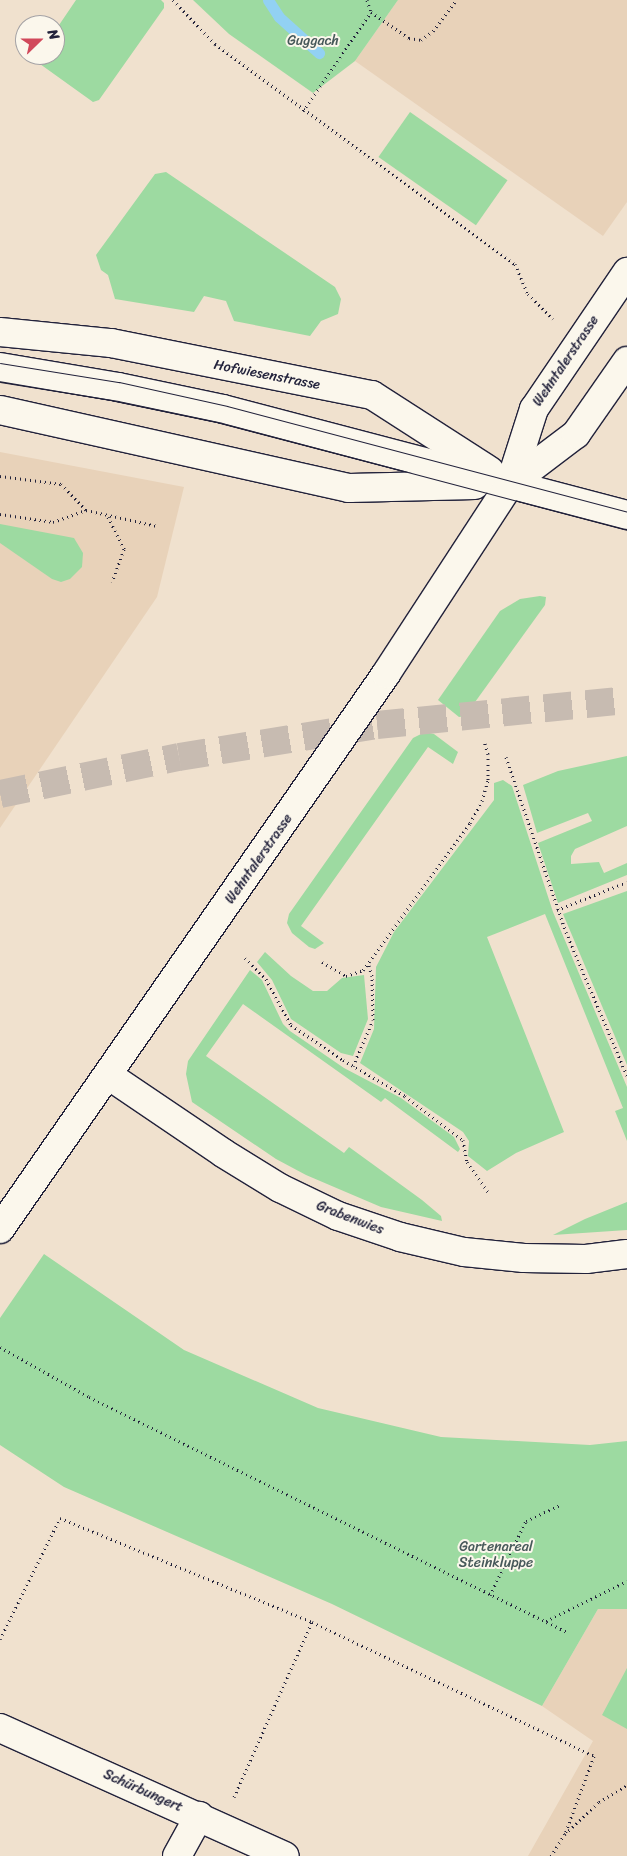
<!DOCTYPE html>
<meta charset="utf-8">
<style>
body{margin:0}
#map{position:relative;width:627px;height:1856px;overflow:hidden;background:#f0e1ce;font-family:Sriracha,sans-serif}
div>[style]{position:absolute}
.built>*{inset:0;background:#e8d2b9}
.green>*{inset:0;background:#9ddaa1;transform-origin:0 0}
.stream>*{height:11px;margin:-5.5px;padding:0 5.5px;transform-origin:5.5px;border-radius:5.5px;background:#92d1f3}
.minor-tunnel>*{height:28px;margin-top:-14px;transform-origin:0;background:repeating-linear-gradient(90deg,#c7bbb1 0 28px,transparent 0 42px)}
.path>*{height:3px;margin-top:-1.5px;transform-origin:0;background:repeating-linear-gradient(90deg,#22223b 0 1px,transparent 0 5px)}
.roads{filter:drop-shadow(1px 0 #22223b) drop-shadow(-1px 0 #22223b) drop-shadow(0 1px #22223b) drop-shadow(0 -1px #22223b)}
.minor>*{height:28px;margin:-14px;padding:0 14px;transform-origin:14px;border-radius:14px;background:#fbf7ec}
.major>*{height:28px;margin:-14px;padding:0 14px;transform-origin:14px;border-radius:14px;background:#fbf7ec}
.tram>*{height:1px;margin:-0.5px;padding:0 0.5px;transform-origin:0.5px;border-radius:0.5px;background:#22223b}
span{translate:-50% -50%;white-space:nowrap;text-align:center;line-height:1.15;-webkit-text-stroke:4px #fbf7ec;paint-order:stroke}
.park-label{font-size:14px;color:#47595a}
.street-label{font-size:14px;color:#22223b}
.north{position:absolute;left:15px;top:15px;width:50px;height:50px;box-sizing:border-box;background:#fbf7ec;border:1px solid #a4a2a5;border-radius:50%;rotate:68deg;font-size:14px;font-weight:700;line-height:20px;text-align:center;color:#22223b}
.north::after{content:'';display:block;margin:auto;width:18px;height:22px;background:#d1495b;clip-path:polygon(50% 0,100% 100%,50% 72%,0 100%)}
</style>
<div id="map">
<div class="built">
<i style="clip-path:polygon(398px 0,627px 0,627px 202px,603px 236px,355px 61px)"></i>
<i style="clip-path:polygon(0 452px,184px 487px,157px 597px,0 828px)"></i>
<i style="clip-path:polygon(598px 1609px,627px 1609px,627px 1856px,528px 1856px,593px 1741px,542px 1706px)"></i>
</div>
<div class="green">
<i style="clip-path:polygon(76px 0,161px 0,164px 3px,164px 8px,99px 100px,93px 102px,40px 64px,38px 59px,39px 55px,55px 55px,55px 31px)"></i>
<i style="clip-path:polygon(193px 0,398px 0,355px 61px,313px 93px,229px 34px)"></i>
<i style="left:410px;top:112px;width:119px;height:55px;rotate:35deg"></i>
<i style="clip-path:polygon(166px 172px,335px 287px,341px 299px,338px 314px,321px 321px,310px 336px,234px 321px,226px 301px,204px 296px,194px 312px,115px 299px,108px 275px,101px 270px,96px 255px,155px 174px)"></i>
<i style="clip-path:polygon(0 524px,74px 538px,83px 553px,82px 567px,70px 579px,61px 582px,52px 579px,0 543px)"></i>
<i style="clip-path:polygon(540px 596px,546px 597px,545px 605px,465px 716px,459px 717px,438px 700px,500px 611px,520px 599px)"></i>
<i style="clip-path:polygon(425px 732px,434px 734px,458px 752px,453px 764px,428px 747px,301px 926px,324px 943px,315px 949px,309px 947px,292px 933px,287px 923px,289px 914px,413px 738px)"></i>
<i style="clip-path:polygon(627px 756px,627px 826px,575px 849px,571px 856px,571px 864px,599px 862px,604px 873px,627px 863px,627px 875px,558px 903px,538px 843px,592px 821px,588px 813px,537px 833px,523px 785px,558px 771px)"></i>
<i style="clip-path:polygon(503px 780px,512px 786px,553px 912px,627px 1087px,627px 1141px,615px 1111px,623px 1108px,545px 914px,487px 937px,564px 1132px,516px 1153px,487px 1171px,468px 1156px,469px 1141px,463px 1132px,360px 1063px,374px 1029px,376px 967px,394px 932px,494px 800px,494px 783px)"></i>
<i style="clip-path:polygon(627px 891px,627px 1065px,563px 914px)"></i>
<i style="clip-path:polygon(265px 952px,291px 976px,313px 991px,327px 991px,342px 978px,364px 975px,368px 1019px,353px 1056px,341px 1053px,291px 1019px,272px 980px,257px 962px)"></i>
<i style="clip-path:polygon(250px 970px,262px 980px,283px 1024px,290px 1031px,344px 1068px,401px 1098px,454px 1137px,460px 1149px,458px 1152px,385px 1098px,381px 1102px,243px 1004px,206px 1056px,344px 1153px,349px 1147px,422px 1200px,441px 1216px,442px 1221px,381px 1207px,306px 1175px,276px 1159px,192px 1102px,186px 1074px,188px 1061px)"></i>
<i style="clip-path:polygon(627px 1202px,627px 1230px,553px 1235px,585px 1219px)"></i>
<i style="clip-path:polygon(44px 1254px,184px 1350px,318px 1408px,441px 1437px,590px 1445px,627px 1441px,627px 1609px,598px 1609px,542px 1706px,332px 1604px,64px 1487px,0 1445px,0 1318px)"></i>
<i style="clip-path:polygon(627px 1668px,627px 1729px,602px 1715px)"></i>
</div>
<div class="stream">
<i style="left:268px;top:0;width:20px;rotate:57deg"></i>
<i style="left:279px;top:17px;width:54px;rotate:42deg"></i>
</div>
<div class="minor-tunnel">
<i style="left:0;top:794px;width:183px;rotate:-11.7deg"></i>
<i style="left:179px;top:757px;width:201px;rotate:-9.2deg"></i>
<i style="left:377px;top:725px;width:251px;rotate:-5.7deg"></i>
</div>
<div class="path">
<i style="left:173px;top:0;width:61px;rotate:46.3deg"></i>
<i style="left:215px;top:44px;width:372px;rotate:36.3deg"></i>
<i style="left:515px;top:264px;width:33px;rotate:67deg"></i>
<i style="left:528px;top:294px;width:35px;rotate:45deg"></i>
<i style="left:367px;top:0;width:13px;rotate:72deg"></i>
<i style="left:303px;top:111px;width:120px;rotate:-55.5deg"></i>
<i style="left:371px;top:12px;width:46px;rotate:34.4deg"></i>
<i style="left:409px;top:38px;width:12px;rotate:9deg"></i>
<i style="left:421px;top:40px;width:15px;rotate:-37deg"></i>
<i style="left:433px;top:31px;width:39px;rotate:-53deg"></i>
<i style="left:0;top:476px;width:62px;rotate:7.5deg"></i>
<i style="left:61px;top:484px;width:36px;rotate:46deg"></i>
<i style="left:0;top:514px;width:54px;rotate:8.6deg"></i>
<i style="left:53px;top:522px;width:35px;rotate:-20deg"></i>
<i style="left:86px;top:510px;width:73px;rotate:12.7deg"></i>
<i style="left:108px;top:517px;width:36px;rotate:63deg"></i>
<i style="left:124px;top:549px;width:35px;rotate:110deg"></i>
<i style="left:506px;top:757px;width:185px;rotate:71.1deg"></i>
<i style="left:566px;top:932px;width:156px;rotate:67deg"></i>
<i style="left:557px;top:910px;width:75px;rotate:-21.8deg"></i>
<i style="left:245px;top:958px;width:30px;rotate:45deg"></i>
<i style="left:266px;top:979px;width:52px;rotate:61.5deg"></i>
<i style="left:291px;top:1025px;width:63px;rotate:33.9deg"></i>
<i style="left:343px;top:1060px;width:72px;rotate:30.1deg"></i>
<i style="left:405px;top:1096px;width:73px;rotate:37.2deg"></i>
<i style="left:463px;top:1140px;width:22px;rotate:80deg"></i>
<i style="left:467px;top:1162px;width:39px;rotate:55deg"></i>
<i style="left:322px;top:962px;width:28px;rotate:30deg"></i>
<i style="left:346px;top:976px;width:18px;rotate:-19deg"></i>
<i style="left:363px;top:970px;width:182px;rotate:-53.9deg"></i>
<i style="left:470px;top:823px;width:25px;rotate:-61deg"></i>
<i style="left:482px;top:801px;width:22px;rotate:-74deg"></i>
<i style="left:488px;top:780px;width:26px;rotate:-90deg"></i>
<i style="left:488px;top:754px;width:14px;rotate:-107deg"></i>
<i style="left:353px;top:1066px;width:50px;rotate:-66.5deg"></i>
<i style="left:373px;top:1020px;width:44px;rotate:-91.3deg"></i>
<i style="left:372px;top:976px;width:14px;rotate:-107deg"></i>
<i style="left:0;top:1347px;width:102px;rotate:29.3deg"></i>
<i style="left:89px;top:1397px;width:533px;rotate:26.18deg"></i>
<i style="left:490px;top:1595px;width:82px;rotate:-64.1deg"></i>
<i style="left:526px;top:1521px;width:38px;rotate:-25deg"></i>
<i style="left:546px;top:1621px;width:90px;rotate:-26.3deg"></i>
<i style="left:0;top:1639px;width:135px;rotate:-63.6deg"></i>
<i style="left:60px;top:1518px;width:273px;rotate:22.4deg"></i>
<i style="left:234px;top:1797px;width:192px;rotate:-66deg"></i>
<i style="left:312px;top:1622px;width:312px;rotate:25.4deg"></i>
<i style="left:594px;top:1756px;width:83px;rotate:110.4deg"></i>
<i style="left:551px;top:1856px;width:26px;rotate:-58deg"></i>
<i style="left:565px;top:1834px;width:47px;rotate:-43.3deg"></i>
<i style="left:599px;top:1802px;width:33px;rotate:-31deg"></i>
</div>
<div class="roads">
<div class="minor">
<i style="left:0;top:332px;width:112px;rotate:5.7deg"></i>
<i style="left:111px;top:343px;width:266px;rotate:11.3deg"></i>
<i style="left:372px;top:395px;width:140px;rotate:32.8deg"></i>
<i style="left:0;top:367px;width:120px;rotate:9.6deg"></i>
<i style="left:118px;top:387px;width:107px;rotate:11.8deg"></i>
<i style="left:223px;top:409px;width:418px;rotate:14.7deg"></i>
<i style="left:0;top:410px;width:358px;rotate:12.6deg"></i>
<i style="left:349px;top:488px;width:126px;rotate:-1.4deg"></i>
<i style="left:108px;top:1075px;width:139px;rotate:34.1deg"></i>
<i style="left:223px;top:1153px;width:67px;rotate:31.6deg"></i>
<i style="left:280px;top:1188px;width:64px;rotate:25.8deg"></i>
<i style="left:338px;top:1216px;width:65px;rotate:18.7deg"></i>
<i style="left:400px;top:1237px;width:66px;rotate:13.2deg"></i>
<i style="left:464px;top:1252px;width:60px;rotate:5.7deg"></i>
<i style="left:524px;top:1258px;width:62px;rotate:0.9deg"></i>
<i style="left:586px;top:1259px;width:41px;rotate:-7deg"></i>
<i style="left:0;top:1728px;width:312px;rotate:24.2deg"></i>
<i style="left:177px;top:1856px;width:46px;rotate:-61.2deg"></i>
</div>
<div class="major">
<i style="left:510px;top:484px;width:83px;rotate:-37.1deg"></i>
<i style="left:576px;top:434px;width:89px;rotate:-55.1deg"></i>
<i style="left:0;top:1229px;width:676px;rotate:-55.18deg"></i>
<i style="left:386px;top:674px;width:227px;rotate:-56.9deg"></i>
<i style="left:510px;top:484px;width:79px;rotate:-72.3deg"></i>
<i style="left:534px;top:409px;width:166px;rotate:-55.8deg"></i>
</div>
</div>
<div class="tram">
<i style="left:0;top:363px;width:121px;rotate:9.1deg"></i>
<i style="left:119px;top:382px;width:111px;rotate:12.5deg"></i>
<i style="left:227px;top:406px;width:414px;rotate:14.8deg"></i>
<i style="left:0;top:382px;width:120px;rotate:9.1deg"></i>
<i style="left:118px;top:401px;width:106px;rotate:11.9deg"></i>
<i style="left:222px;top:423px;width:419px;rotate:14.8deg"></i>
</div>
<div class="park-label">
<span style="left:313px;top:41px">Guggach</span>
<span style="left:496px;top:1555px">Gartenareal<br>Steinkluppe</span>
</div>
<div class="street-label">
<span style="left:566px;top:361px;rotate:-56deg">Wehntalerstrasse</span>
<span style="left:267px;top:375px;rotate:11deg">Hofwiesenstrasse</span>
<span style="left:259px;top:859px;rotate:-55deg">Wehntalerstrasse</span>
<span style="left:350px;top:1218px;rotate:21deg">Grabenwies</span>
<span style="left:143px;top:1791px;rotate:24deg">Schürbungert</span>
</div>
<div class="north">N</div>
</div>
